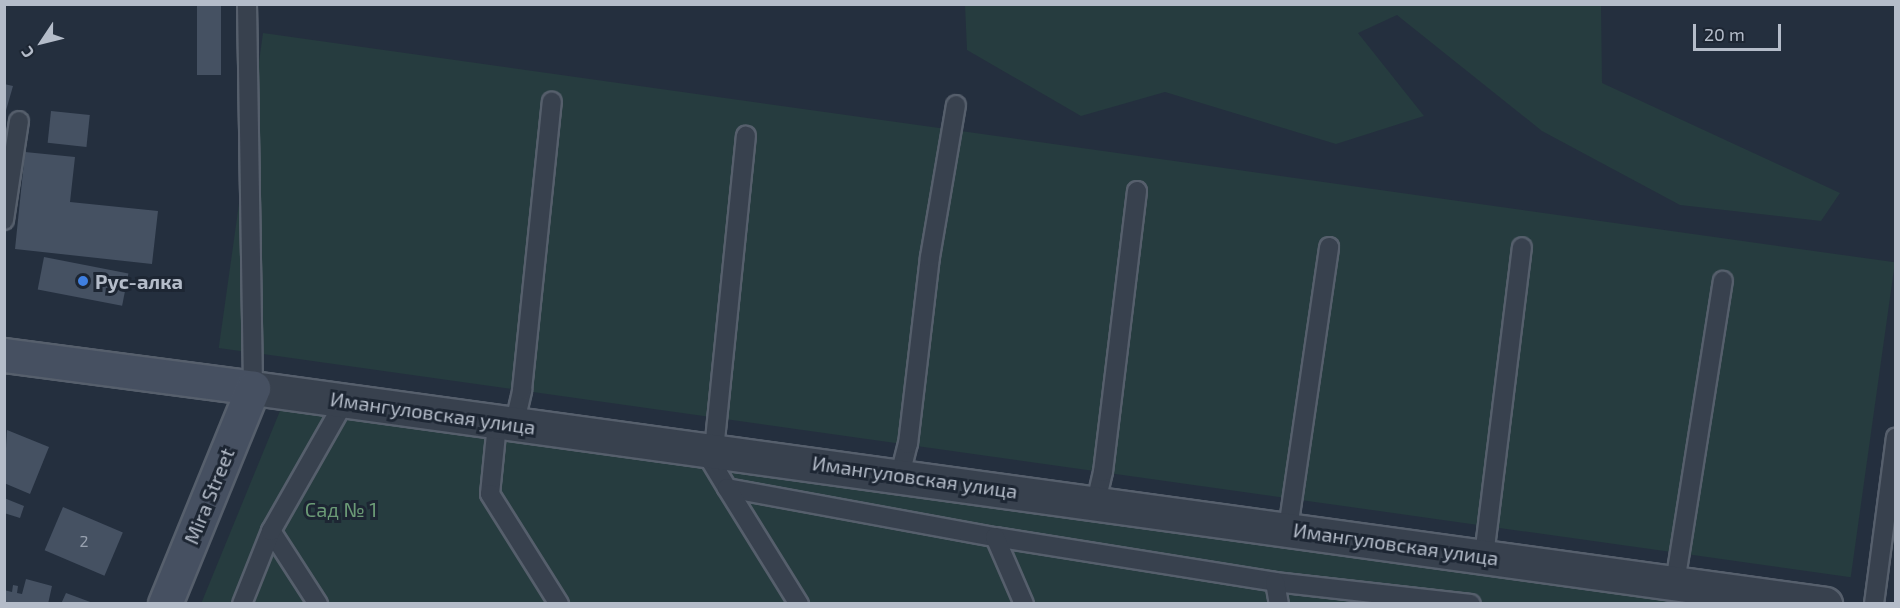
<!DOCTYPE html>
<meta charset="utf-8">
<style>
body{margin:0}
#map{position:relative;width:1900px;height:608px;overflow:hidden;background:#242f3e;font-family:"Exo 2",sans-serif}
div>[style]{position:absolute}
.green>*{inset:0;background:#263c3f;transform-origin:0 0}
.building>*{inset:0;background:#455162;transform-origin:0 0}
.roads{filter:drop-shadow(2px 0 #565f6c) drop-shadow(-2px 0 #565f6c) drop-shadow(0 2px #565f6c) drop-shadow(0 -2px #565f6c)}
.service>*{height:18px;margin:-9px;padding:0 9px;transform-origin:9px;border-radius:9px;background:#38414e}
.tertiary>*{height:33px;margin:-16.5px;padding:0 16.5px;transform-origin:16.5px;border-radius:16.5px;background:#38414e}
.secondary>*{height:33px;margin:-16.5px;padding:0 16.5px;transform-origin:16.5px;border-radius:16.5px;background:#465061}
.dots>*{width:16px;height:16px;translate:-50% -50%;box-sizing:border-box;border:3px solid #1d2633;border-radius:50%}
span{translate:-50% -50%;white-space:nowrap;text-align:center;line-height:1.15;-webkit-text-stroke:6px #1d2633;paint-order:stroke}
.number-label{font-size:16px;color:#98a1af}
.number-label span{-webkit-text-stroke-width:0}
.poi-label{font-size:20px;color:#b4bcc9;font-weight:700}
.left{translate:0 -50%;text-align:left}
.street-label{font-size:20px;color:#b4bcc9}
.park-label{font-size:20px;color:#6b9a76}
.frame{position:absolute;inset:0;border:6px solid #b4bcc9;pointer-events:none}
.north{position:absolute;left:12px;top:12px;width:60px;height:60px;-webkit-text-stroke:4px #1d2633;paint-order:stroke;rotate:235deg;font-size:16px;font-weight:700;line-height:24px;text-align:center;color:#b4bcc9}
.north::after{content:'';display:block;margin:auto;width:21px;height:27px;background:#b4bcc9;clip-path:polygon(50% 0,100% 100%,50% 72%,0 100%)}
.scale{position:absolute;left:1693px;top:24px;width:88px;height:27px;box-sizing:border-box;border:3px solid #b4bcc9;border-top:0;padding-left:8px;font-size:18px;line-height:21px;white-space:nowrap;color:#b4bcc9;-webkit-text-stroke:4px #1d2633;paint-order:stroke}
</style>
<div id="map">
<div class="green">
<i style="clip-path:polygon(965px 5px,1601px 5px,1602px 83px,1840px 193px,1821px 221px,1680px 205px,1542px 131px,1397px 15px,1358px 33px,1424px 116px,1336px 144px,1165px 92px,1081px 116px,967px 50px)"></i>
<i style="left:263px;top:33px;width:1648px;height:318px;rotate:8deg"></i>
<i style="clip-path:polygon(282px 406px,1686px 603px,201px 604px)"></i>
</div>
<div class="building">
<i style="left:197px;top:4px;width:24px;height:71px"></i>
<i style="clip-path:polygon(4px 84px,13px 86px,5px 114px,4px 114px)"></i>
<i style="left:51px;top:111px;width:39px;height:32px;rotate:6deg"></i>
<i style="clip-path:polygon(25px 152px,75px 157px,70px 202px,158px 211px,152px 264px,15px 249px)"></i>
<i style="left:44px;top:257px;width:86px;height:33px;rotate:11deg"></i>
<i style="clip-path:polygon(7px 430px,49px 447px,30px 494px,4px 483px)"></i>
<i style="clip-path:polygon(4px 498px,24px 506px,20px 518px,4px 513px)"></i>
<i style="left:63px;top:507px;width:65px;height:47px;rotate:23deg"></i>
<i style="clip-path:polygon(26px 579px,52px 586px,48px 604px,4px 604px,4px 590px,12px 592px,13px 585px,18px 586px,17px 593px,22px 594px)"></i>
<i style="clip-path:polygon(66px 593px,93px 603px,93px 604px,61px 604px)"></i>
</div>
<div class="roads">
<div class="service">
<i style="left:247px;top:4px;width:384px;rotate:89.1deg"></i>
<i style="left:4px;top:220px;width:100px;rotate:-81.4deg"></i>
<i style="left:497px;top:424px;width:70px;rotate:95.7deg"></i>
<i style="left:490px;top:494px;width:130px;rotate:57.9deg"></i>
<i style="left:514px;top:426px;width:37px;rotate:-77deg"></i>
<i style="left:522px;top:390px;width:290px;rotate:-84.1deg"></i>
<i style="left:703px;top:448px;width:47px;rotate:59deg"></i>
<i style="left:727px;top:488px;width:272px;rotate:10.4deg"></i>
<i style="left:995px;top:537px;width:284px;rotate:9.1deg"></i>
<i style="left:1275px;top:582px;width:197px;rotate:6.4deg"></i>
<i style="left:714px;top:450px;width:316px;rotate:-84.2deg"></i>
<i style="left:900px;top:475px;width:32px;rotate:-76deg"></i>
<i style="left:908px;top:444px;width:188px;rotate:-83.3deg"></i>
<i style="left:930px;top:257px;width:154px;rotate:-80.3deg"></i>
<i style="left:727px;top:488px;width:137px;rotate:58.2deg"></i>
<i style="left:1096px;top:502px;width:31px;rotate:-77deg"></i>
<i style="left:1103px;top:472px;width:283px;rotate:-83.1deg"></i>
<i style="left:1288px;top:529px;width:285px;rotate:-81.7deg"></i>
<i style="left:271px;top:531px;width:87px;rotate:57.2deg"></i>
<i style="left:995px;top:537px;width:73px;rotate:66.6deg"></i>
<i style="left:1484px;top:556px;width:311px;rotate:-83deg"></i>
<i style="left:1275px;top:582px;width:22px;rotate:80deg"></i>
<i style="left:1675px;top:583px;width:306px;rotate:-81deg"></i>
<i style="left:242px;top:604px;width:79px;rotate:-68.3deg"></i>
<i style="left:271px;top:531px;width:152px;rotate:-60.4deg"></i>
<i style="left:1874px;top:604px;width:168px;rotate:-82.5deg"></i>
</div>
<div class="tertiary">
<i style="left:253px;top:388px;width:1587px;rotate:7.82deg"></i>
</div>
<div class="secondary">
<i style="left:4px;top:355px;width:251px;rotate:7.5deg"></i>
<i style="left:253px;top:388px;width:233px;rotate:112.2deg"></i>
</div>
</div>
<div class="dots">
<i style="left:83px;top:281px;background:#3f7fe0"></i>
</div>
<div class="number-label">
<span style="left:84px;top:541px">2</span>
</div>
<div class="poi-label">
<span class="left" style="left:95px;top:281px">Рус-алка</span>
</div>
<div class="street-label">
<span style="left:433px;top:413px;rotate:8deg">Имангуловская улица</span>
<span style="left:915px;top:477px;rotate:8deg">Имангуловская улица</span>
<span style="left:209px;top:496px;rotate:-68deg">Mira Street</span>
<span style="left:1396px;top:544px;rotate:8deg">Имангуловская улица</span>
</div>
<div class="park-label">
<span style="left:341px;top:509px">Сад № 1</span>
</div>
<div class="frame"></div>
<div class="north">С</div>
<div class="scale">20 m</div>
</div>
